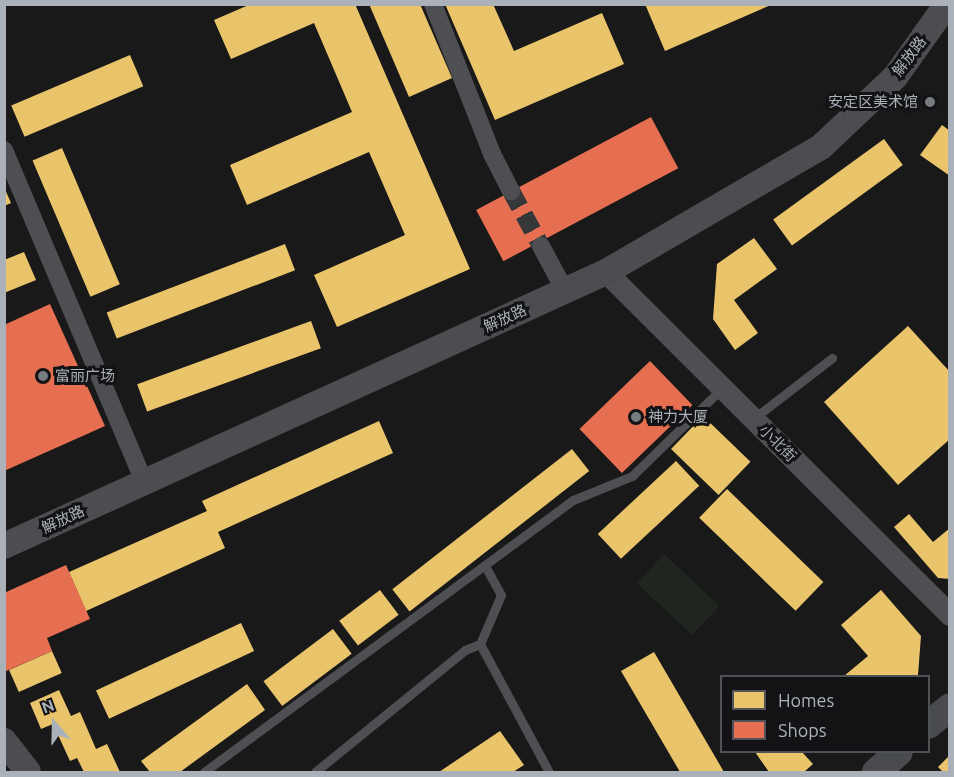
<!DOCTYPE html>
<meta charset="utf-8">
<style>
body{margin:0}
#map{position:relative;width:954px;height:777px;overflow:hidden;background:#191919;font-family:Ubuntu,"Noto Sans SC",sans-serif}
div>[style]{position:absolute}
.green>*{inset:0;background:#1f261f;transform-origin:0 0}
.homes>*{inset:0;background:#e9c46a;transform-origin:0 0}
.shops>*{inset:0;background:#e76f51;transform-origin:0 0}
.minor-tunnel>*{height:18px;margin-top:-9px;transform-origin:0;background:repeating-linear-gradient(90deg,#363739 0 18px,transparent 0 27px)}
.service>*{height:9px;margin:-4.5px;padding:0 4.5px;transform-origin:4.5px;border-radius:4.5px;background:#4d4f52}
.minor>*{height:18px;margin:-9px;padding:0 9px;transform-origin:9px;border-radius:9px;background:#4d4f52}
.tertiary>*{height:22px;margin:-11px;padding:0 11px;transform-origin:11px;border-radius:11px;background:#4d4f52}
.secondary>*{height:26px;margin:-13px;padding:0 13px;transform-origin:13px;border-radius:13px;background:#4c4d50}
.primary>*{height:28px;margin:-14px;padding:0 14px;transform-origin:14px;border-radius:14px;background:#4a4b4e}
.dots>*{width:16px;height:16px;translate:-50% -50%;box-sizing:border-box;border:3px solid #131315;border-radius:50%}
span{translate:-50% -50%;white-space:nowrap;text-align:center;line-height:1.15;-webkit-text-stroke:6px #131315;paint-order:stroke}
.street-label{font-size:15px;color:#aab1b9}
.poi-label{font-size:15px;color:#aab1b9}
.right{translate:-100% -50%;text-align:right}
.left{translate:0 -50%;text-align:left}
.frame{position:absolute;inset:0;border:6px solid #aab1b9;pointer-events:none}
.legend{position:absolute;left:720px;top:675px;width:210px;height:78px;box-sizing:border-box;background:#131315;border:2px solid #4f5257;margin:0;padding:8px 10px;list-style:none;font-size:18px;color:#aab1b9}
.legend li{display:flex;align-items:center;gap:12px;height:30px}
.legend b{width:30px;border:2px solid #4f5257}
.north{position:absolute;left:24px;top:693px;width:60px;height:60px;-webkit-text-stroke:4px #131315;paint-order:stroke;rotate:340deg;font-size:16px;font-weight:700;line-height:24px;text-align:center;color:#aab1b9}
.north::after{content:'';display:block;margin:auto;width:21px;height:27px;background:#aab1b9;clip-path:polygon(50% 0,100% 100%,50% 72%,0 100%)}
</style>
<div id="map">
<div class="green">
<i style="left:664px;top:554px;width:76px;height:40px;rotate:43deg"></i>
</div>
<div class="homes">
<i style="clip-path:polygon(251px 4px,355px 4px,470px 269px,337px 327px,314px 275px,405px 235px,369px 152px,247px 205px,230px 165px,352px 112px,314px 23px,231px 59px,214px 20px)"></i>
<i style="clip-path:polygon(369px 4px,420px 4px,452px 78px,409px 97px)"></i>
<i style="clip-path:polygon(445px 4px,493px 4px,514px 51px,602px 13px,624px 64px,495px 120px)"></i>
<i style="clip-path:polygon(645px 4px,773px 4px,665px 51px)"></i>
<i style="left:130px;top:55px;width:34px;height:129px;rotate:67deg"></i>
<i style="clip-path:polygon(942px 125px,950px 131px,950px 176px,920px 155px)"></i>
<i style="left:884px;top:139px;width:32px;height:137px;rotate:54deg"></i>
<i style="left:62px;top:148px;width:148px;height:32px;rotate:67deg"></i>
<i style="clip-path:polygon(4px 187px,11px 203px,4px 206px)"></i>
<i style="clip-path:polygon(754px 238px,777px 269px,734px 300px,758px 333px,735px 350px,713px 319px,717px 264px)"></i>
<i style="left:285px;top:244px;width:28px;height:191px;rotate:69deg"></i>
<i style="clip-path:polygon(24px 252px,36px 280px,4px 293px,4px 260px)"></i>
<i style="left:311px;top:321px;width:29px;height:185px;rotate:70deg"></i>
<i style="clip-path:polygon(908px 326px,950px 372px,950px 439px,898px 485px,824px 402px)"></i>
<i style="left:703px;top:416px;width:66px;height:46px;rotate:44deg"></i>
<i style="clip-path:polygon(379px 421px,393px 453px,218px 532px,225px 548px,86px 611px,69px 572px,207px 511px,202px 501px)"></i>
<i style="left:572px;top:449px;width:28px;height:228px;rotate:52deg"></i>
<i style="left:676px;top:461px;width:34px;height:107px;rotate:47deg"></i>
<i style="left:727px;top:489px;width:134px;height:40px;rotate:44deg"></i>
<i style="clip-path:polygon(909px 514px,933px 542px,950px 528px,950px 579px,938px 578px,894px 527px)"></i>
<i style="left:380px;top:590px;width:31px;height:51px;rotate:53deg"></i>
<i style="clip-path:polygon(881px 590px,921px 636px,918px 675px,844px 676px,868px 656px,841px 625px)"></i>
<i style="left:241px;top:623px;width:31px;height:160px;rotate:65deg"></i>
<i style="left:333px;top:629px;width:31px;height:87px;rotate:53deg"></i>
<i style="left:52px;top:651px;width:24px;height:47px;rotate:66deg"></i>
<i style="clip-path:polygon(654px 652px,724px 772px,680px 772px,621px 671px)"></i>
<i style="clip-path:polygon(247px 684px,265px 710px,180px 772px,150px 772px,141px 761px)"></i>
<i style="clip-path:polygon(59px 690px,71px 716px,80px 712px,96px 749px,107px 744px,120px 772px,84px 772px,77px 758px,70px 761px,53px 724px,41px 729px,30px 703px)"></i>
<i style="clip-path:polygon(500px 731px,524px 765px,513px 772px,439px 772px)"></i>
<i style="clip-path:polygon(755px 752px,802px 752px,813px 764px,804px 772px,769px 772px)"></i>
<i style="clip-path:polygon(950px 755px,950px 772px,943px 772px,938px 767px)"></i>
</div>
<div class="shops">
<i style="left:651px;top:117px;width:58px;height:198px;rotate:62deg"></i>
<i style="clip-path:polygon(50px 304px,105px 426px,4px 471px,4px 325px)"></i>
<i style="left:650px;top:361px;width:61px;height:98px;rotate:46deg"></i>
<i style="clip-path:polygon(66px 565px,90px 619px,47px 638px,52px 651px,4px 672px,4px 593px)"></i>
</div>
<div class="minor-tunnel">
<i style="left:511px;top:191px;width:63px;rotate:61.4deg"></i>
</div>
<div class="service">
<i style="left:753px;top:419px;width:100px;rotate:-37.7deg"></i>
<i style="left:485px;top:566px;width:33px;rotate:61deg"></i>
<i style="left:501px;top:595px;width:53px;rotate:113.2deg"></i>
<i style="left:480px;top:644px;width:145px;rotate:61.7deg"></i>
<i style="left:204px;top:772px;width:458px;rotate:-36.4deg"></i>
<i style="left:573px;top:500px;width:64px;rotate:-22.1deg"></i>
<i style="left:632px;top:476px;width:124px;rotate:-44.3deg"></i>
<i style="left:315px;top:772px;width:193px;rotate:-39.1deg"></i>
<i style="left:465px;top:650px;width:16px;rotate:-22deg"></i>
</div>
<div class="minor">
<i style="left:433px;top:4px;width:161px;rotate:68.5deg"></i>
<i style="left:492px;top:154px;width:42px;rotate:62.8deg"></i>
<i style="left:4px;top:150px;width:359px;rotate:67.1deg"></i>
<i style="left:541px;top:246px;width:51px;rotate:61.9deg"></i>
</div>
<div class="tertiary">
<i style="left:606px;top:272px;width:486px;rotate:44.9deg"></i>
</div>
<div class="secondary">
<i style="left:4px;top:546px;width:661px;rotate:-24.47deg"></i>
<i style="left:606px;top:272px;width:249px;rotate:-30.2deg"></i>
<i style="left:821px;top:147px;width:102px;rotate:-43.4deg"></i>
<i style="left:895px;top:77px;width:90px;rotate:-54.5deg"></i>
<i style="left:4px;top:741px;width:39px;rotate:52deg"></i>
</div>
<div class="primary">
<i style="left:928px;top:725px;width:28px;rotate:-39deg"></i>
<i style="left:876px;top:772px;width:30px;rotate:-41deg"></i>
</div>
<div class="dots">
<i style="left:930px;top:102px;background:#777c81"></i>
<i style="left:43px;top:376px;background:#777c81"></i>
<i style="left:636px;top:417px;background:#777c81"></i>
</div>
<div class="street-label">
<span style="left:909px;top:56px;rotate:-53deg">解放路</span>
<span style="left:505px;top:318px;rotate:-24deg">解放路</span>
<span style="left:778px;top:443px;rotate:45deg">小北街</span>
<span style="left:63px;top:519px;rotate:-25deg">解放路</span>
</div>
<div class="poi-label">
<span class="right" style="left:918px;top:102px">安定区美术馆</span>
<span class="left" style="left:55px;top:376px">富丽广场</span>
<span class="left" style="left:648px;top:417px">神力大厦</span>
</div>
<div class="frame"></div>
<ul class="legend">
<li><b style="height:16px;background:#e9c46a"></b>Homes</li>
<li><b style="height:16px;background:#e76f51"></b>Shops</li>
</ul>
<div class="north">N</div>
</div>
